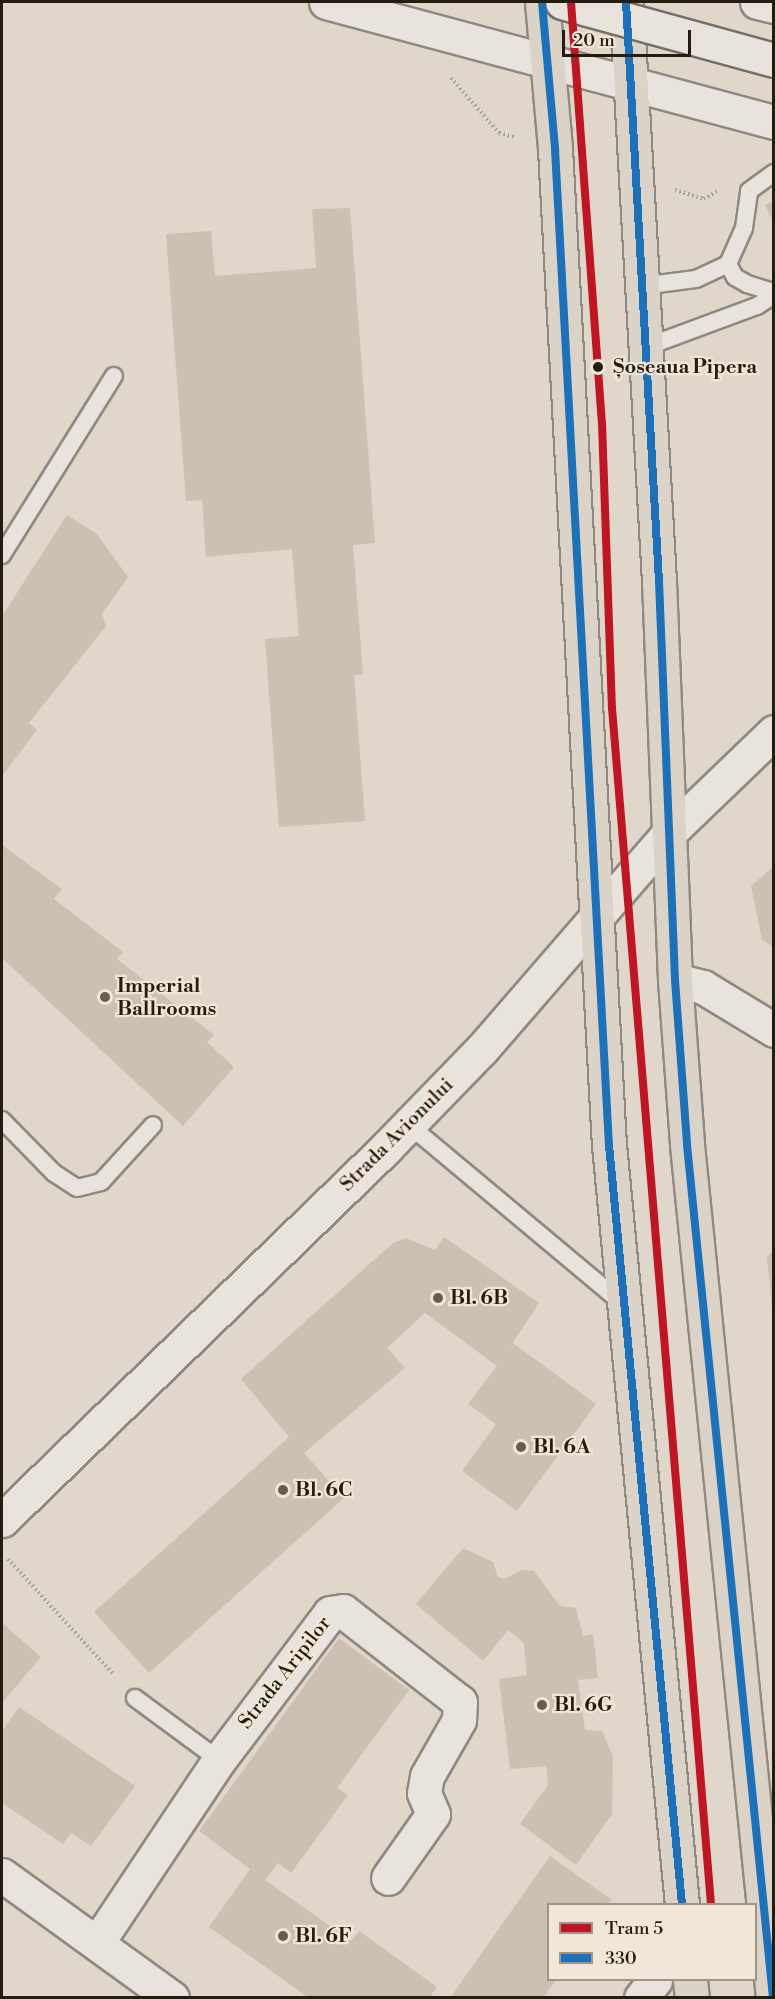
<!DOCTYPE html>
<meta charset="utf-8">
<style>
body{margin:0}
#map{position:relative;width:775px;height:1999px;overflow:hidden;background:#e0d7ca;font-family:"Libre Bodoni",serif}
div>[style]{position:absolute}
.building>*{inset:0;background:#cdbfb2}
.path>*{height:4px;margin-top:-2px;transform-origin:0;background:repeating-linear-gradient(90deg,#a29e98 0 1.5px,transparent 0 4.5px)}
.roads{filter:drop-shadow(2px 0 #908980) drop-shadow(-2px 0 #908980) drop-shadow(0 2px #908980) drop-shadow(0 -2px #908980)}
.service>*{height:16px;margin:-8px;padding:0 8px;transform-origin:8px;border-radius:8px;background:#e8e3dc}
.minor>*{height:33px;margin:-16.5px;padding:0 16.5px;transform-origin:16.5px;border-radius:16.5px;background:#e8e3dc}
.secondary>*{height:33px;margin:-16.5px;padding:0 16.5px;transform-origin:16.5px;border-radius:16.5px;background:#e8e3dc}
.primary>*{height:33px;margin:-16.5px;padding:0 16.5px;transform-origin:16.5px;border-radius:16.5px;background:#dbd3c7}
.bridges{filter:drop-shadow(2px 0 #757067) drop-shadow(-2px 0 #757067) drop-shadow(0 2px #757067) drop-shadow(0 -2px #757067)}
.secondary-bridge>*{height:33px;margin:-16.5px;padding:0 16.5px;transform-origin:16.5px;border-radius:16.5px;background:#e8e3dc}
.bus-1>*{height:8px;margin:-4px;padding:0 4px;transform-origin:4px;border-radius:4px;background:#1d71b8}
.tram-1>*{height:8px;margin:-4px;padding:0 4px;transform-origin:4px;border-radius:4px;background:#be1622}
.dots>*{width:16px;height:16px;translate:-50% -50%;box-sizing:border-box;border:3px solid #f1e6d7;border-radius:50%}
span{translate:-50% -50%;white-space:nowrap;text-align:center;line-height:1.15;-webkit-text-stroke:4.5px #f1e6d7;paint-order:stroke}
.stop-label{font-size:20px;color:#251c0f;font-weight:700}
.left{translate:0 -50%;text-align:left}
.poi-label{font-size:20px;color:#251c0f;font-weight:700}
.street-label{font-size:20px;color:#251c0f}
.frame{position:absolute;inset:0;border:3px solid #251c0f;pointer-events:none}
.legend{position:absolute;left:547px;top:1903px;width:210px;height:78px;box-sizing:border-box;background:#f1e6d7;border:2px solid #9f9587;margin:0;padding:8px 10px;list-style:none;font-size:18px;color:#251c0f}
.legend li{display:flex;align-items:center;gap:12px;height:30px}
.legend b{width:30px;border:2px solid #9f9587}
.scale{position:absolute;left:562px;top:30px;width:129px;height:27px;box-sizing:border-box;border:3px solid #251c0f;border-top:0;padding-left:8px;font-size:18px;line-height:21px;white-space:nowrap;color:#251c0f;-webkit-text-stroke:4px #f1e6d7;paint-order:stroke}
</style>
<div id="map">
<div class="building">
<i style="clip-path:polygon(774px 201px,774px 224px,765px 205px)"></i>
<i style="clip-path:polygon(350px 208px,375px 543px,353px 545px,363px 674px,354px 675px,365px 821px,279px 827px,265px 639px,299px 636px,292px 549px,206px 557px,202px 500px,186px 501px,166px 234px,211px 231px,215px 276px,316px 268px,312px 209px)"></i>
<i style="clip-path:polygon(67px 515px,97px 534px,128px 577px,102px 614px,106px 626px,29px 723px,37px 730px,2px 776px,2px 616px)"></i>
<i style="clip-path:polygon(2px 845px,62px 889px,54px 899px,123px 952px,117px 959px,214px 1035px,207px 1042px,234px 1067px,183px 1126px,2px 958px)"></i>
<i style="clip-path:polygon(774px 866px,774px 947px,762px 940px,751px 886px)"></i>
<i style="clip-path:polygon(444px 1237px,539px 1303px,508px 1350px,513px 1343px,596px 1404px,517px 1511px,462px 1471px,496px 1424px,468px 1404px,497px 1366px,425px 1313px,387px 1348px,405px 1368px,304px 1453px,344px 1498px,149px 1673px,94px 1612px,289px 1437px,241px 1379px,393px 1243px,406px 1238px,435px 1250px)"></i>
<i style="clip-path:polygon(774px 1249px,774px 1308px,772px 1308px,767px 1258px)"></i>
<i style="clip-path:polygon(463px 1548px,493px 1562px,498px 1577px,504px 1579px,521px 1570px,534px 1571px,560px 1606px,576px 1608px,583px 1636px,593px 1634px,598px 1678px,578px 1680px,585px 1730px,602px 1731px,613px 1756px,612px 1814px,576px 1865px,520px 1824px,548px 1785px,546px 1766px,510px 1769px,499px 1679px,527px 1675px,524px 1643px,508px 1630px,483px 1661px,416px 1604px)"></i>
<i style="clip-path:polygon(2px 1623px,41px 1657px,2px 1703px)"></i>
<i style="clip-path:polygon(339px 1638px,409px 1690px,337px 1788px,348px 1795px,291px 1873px,278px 1863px,265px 1880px,351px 1941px,359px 1931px,437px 1987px,431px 1995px,434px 1998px,309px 1998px,209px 1927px,250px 1869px,199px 1831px)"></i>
<i style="clip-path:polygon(19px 1707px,135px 1786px,91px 1846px,71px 1833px,63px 1844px,2px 1803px,2px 1731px)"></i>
<i style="clip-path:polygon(550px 1856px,612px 1900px,608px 1904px,548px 1904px,548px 1980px,556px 1980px,543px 1998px,450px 1998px)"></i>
</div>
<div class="path">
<i style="left:451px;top:78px;width:73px;rotate:48.9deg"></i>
<i style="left:499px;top:133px;width:16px;rotate:15deg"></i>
<i style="left:675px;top:190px;width:30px;rotate:17deg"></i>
<i style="left:704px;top:199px;width:15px;rotate:-32deg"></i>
<i style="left:8px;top:1559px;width:157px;rotate:47.6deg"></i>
</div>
<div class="roads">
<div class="service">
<i style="left:728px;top:264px;width:15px;rotate:62deg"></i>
<i style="left:735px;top:277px;width:14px;rotate:30deg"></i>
<i style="left:747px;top:284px;width:28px;rotate:17deg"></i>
<i style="left:642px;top:286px;width:54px;rotate:-7.4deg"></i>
<i style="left:696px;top:279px;width:35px;rotate:-25deg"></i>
<i style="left:728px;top:264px;width:39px;rotate:-66deg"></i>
<i style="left:744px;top:228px;width:37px;rotate:-82deg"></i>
<i style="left:749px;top:191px;width:31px;rotate:-36deg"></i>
<i style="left:646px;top:347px;width:118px;rotate:-20.3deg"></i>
<i style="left:757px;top:306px;width:20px;rotate:-33deg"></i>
<i style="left:2px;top:555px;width:211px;rotate:-58deg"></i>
<i style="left:2px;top:1120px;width:74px;rotate:45.5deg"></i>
<i style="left:54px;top:1173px;width:27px;rotate:33deg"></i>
<i style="left:77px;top:1188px;width:25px;rotate:-14deg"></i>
<i style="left:101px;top:1182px;width:77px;rotate:-47.6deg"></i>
<i style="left:409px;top:1125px;width:278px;rotate:39.9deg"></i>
<i style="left:135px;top:1698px;width:104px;rotate:36.4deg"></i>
</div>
<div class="minor">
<i style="left:675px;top:980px;width:29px;rotate:14deg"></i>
<i style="left:703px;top:987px;width:83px;rotate:31.2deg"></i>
<i style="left:2px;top:1520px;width:535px;rotate:-44.09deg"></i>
<i style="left:386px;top:1148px;width:138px;rotate:-45.9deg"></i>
<i style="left:482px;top:1049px;width:284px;rotate:-49.1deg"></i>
<i style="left:668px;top:834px;width:147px;rotate:-43.9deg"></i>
<i style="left:2px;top:1875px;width:210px;rotate:35.9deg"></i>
<i style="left:97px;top:1943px;width:220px;rotate:-56.3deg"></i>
<i style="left:219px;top:1760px;width:184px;rotate:-52.9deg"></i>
<i style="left:330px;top:1613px;width:13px;rotate:-9deg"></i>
<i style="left:343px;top:1611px;width:148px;rotate:37.9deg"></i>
<i style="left:460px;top:1702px;width:18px;rotate:93deg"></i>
<i style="left:459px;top:1720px;width:64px;rotate:119.7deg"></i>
<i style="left:427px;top:1776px;width:17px;rotate:100deg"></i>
<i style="left:424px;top:1793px;width:23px;rotate:67deg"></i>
<i style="left:433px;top:1814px;width:78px;rotate:125.1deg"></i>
<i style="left:641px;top:1998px;width:23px;rotate:-52deg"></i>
</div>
<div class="secondary">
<i style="left:326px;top:2px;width:464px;rotate:15deg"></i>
<i style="left:757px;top:2px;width:17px;rotate:13deg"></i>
</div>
<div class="primary">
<i style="left:542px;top:2px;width:148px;rotate:84.9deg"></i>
<i style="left:555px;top:149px;width:997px;rotate:86.9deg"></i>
<i style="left:609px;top:1145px;width:763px;rotate:84.51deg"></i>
<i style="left:626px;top:2px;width:580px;rotate:86.74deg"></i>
<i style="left:659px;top:581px;width:399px;rotate:87.7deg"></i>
<i style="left:675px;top:980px;width:165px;rotate:85.8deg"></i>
<i style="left:687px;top:1145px;width:857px;rotate:84.24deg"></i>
<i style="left:690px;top:1980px;width:18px;rotate:84deg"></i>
</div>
</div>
<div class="bridges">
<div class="secondary-bridge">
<i style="left:562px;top:2px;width:220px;rotate:15.3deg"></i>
</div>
</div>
<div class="bus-1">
<i style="left:542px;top:2px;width:148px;rotate:84.9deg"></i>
<i style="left:555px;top:149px;width:997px;rotate:86.9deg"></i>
<i style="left:609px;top:1145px;width:763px;rotate:84.51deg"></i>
<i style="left:626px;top:2px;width:580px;rotate:86.74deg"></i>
<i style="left:659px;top:581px;width:399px;rotate:87.7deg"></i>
<i style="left:675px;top:980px;width:165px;rotate:85.8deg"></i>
<i style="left:687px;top:1145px;width:857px;rotate:84.24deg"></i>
</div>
<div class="tram-1">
<i style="left:571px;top:2px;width:422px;rotate:85.8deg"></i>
<i style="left:602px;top:423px;width:285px;rotate:88deg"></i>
<i style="left:612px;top:708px;width:1200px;rotate:85.27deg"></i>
</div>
<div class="dots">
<i style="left:598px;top:367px;background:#251c0f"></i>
<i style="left:105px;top:997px;background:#665d50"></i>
<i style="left:438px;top:1298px;background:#665d50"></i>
<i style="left:521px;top:1447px;background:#665d50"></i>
<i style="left:283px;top:1490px;background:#665d50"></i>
<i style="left:542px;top:1705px;background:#665d50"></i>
<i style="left:283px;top:1936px;background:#665d50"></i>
</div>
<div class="stop-label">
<span class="left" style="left:613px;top:367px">Șoseaua Pipera</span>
</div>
<div class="poi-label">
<span class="left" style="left:117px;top:998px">Imperial<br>Ballrooms</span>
<span class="left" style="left:450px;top:1298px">Bl. 6B</span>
<span class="left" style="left:533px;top:1447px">Bl. 6A</span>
<span class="left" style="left:295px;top:1490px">Bl. 6C</span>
<span class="left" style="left:554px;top:1705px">Bl. 6G</span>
<span class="left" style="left:295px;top:1936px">Bl. 6F</span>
</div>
<div class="street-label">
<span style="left:397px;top:1135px;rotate:-45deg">Strada Avionului</span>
<span style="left:285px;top:1673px;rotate:-52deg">Strada Aripilor</span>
</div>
<div class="frame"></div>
<ul class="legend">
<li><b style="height:8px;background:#be1622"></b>Tram 5</li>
<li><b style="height:8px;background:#1d71b8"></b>330</li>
</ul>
<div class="scale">20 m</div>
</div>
